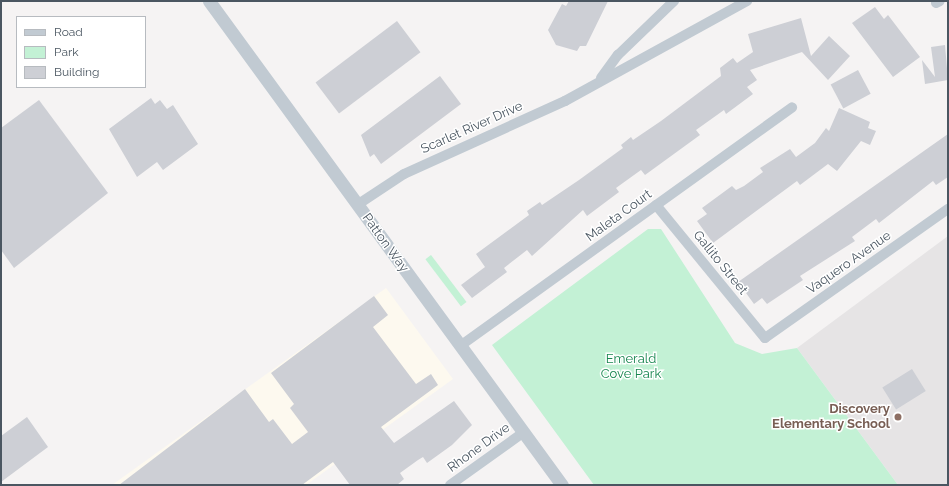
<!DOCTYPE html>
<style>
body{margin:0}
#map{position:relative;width:949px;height:486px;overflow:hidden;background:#f5f3f3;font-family:Raleway,sans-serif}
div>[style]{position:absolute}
.commercial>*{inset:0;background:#fdf9ef}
.education>*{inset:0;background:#e6e4e5}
.green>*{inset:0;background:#c3f1d5;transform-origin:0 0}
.building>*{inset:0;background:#cdcfd5;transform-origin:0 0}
.minor>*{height:10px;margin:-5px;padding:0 5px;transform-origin:5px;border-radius:5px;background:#c1cad2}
.tertiary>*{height:13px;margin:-6.5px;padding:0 6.5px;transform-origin:6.5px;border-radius:6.5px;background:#c1cad2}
.dots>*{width:11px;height:11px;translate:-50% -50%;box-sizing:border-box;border:2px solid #fff;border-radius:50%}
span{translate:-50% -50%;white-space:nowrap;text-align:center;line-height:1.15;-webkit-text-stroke:3px #fff;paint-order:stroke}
.street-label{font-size:13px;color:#4a5661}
.park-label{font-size:13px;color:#17864f}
.education-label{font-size:13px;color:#785e54;font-weight:700}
.right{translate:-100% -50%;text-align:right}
.frame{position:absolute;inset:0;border:2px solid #4a5661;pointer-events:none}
.legend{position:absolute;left:16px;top:16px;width:130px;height:72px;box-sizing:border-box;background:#fff;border:1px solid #b7bbc0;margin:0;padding:5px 7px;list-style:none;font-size:12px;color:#4a5661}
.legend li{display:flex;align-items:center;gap:8px;height:20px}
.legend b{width:20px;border:1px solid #b7bbc0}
</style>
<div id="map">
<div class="commercial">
<i style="clip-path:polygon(386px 288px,453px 379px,306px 485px,112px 485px)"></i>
</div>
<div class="education">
<i style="clip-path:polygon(948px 236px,948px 485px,898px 485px,797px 348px)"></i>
</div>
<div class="green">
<i style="clip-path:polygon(648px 229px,661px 229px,735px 343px,762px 354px,797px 348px,898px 485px,594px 485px,492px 345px)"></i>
<i style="left:431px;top:255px;width:59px;height:7px;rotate:53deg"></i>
</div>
<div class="building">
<i style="clip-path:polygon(569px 1px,608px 1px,586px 46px,580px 46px,577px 51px,556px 45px,548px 30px,562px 4px,566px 6px)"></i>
<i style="clip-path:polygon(875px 7px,884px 19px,888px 15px,920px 57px,893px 77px,852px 23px)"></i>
<i style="clip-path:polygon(801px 18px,811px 56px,829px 36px,850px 56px,828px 80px,802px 52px,750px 70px,757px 80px,747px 87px,753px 94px,726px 114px,724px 110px,696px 130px,700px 135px,645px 175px,641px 170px,634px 175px,616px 188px,619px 192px,587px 216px,583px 210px,532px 256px,527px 250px,504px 268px,507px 272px,472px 298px,461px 285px,485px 267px,476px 254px,529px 215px,527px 211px,540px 202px,542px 205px,579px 180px,623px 148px,621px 145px,631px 137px,633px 140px,661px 121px,721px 76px,720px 68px,733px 58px,737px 63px,753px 52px,748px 34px)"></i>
<i style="left:397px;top:21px;width:39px;height:102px;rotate:53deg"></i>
<i style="clip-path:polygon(945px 45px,948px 80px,925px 84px,922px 60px,935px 77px,931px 47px)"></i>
<i style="left:858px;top:70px;width:27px;height:31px;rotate:62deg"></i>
<i style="clip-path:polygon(440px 76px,461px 104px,381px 164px,374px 154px,370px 157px,361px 135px)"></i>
<i style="clip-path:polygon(151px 98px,155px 104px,160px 100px,167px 109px,173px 105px,198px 144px,163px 170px,157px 162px,137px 177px,109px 129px)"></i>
<i style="clip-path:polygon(39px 100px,108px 193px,14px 268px,1px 250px,1px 128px)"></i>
<i style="clip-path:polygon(839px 108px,870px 122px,868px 128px,876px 131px,870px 145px,861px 141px,837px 171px,828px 164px,800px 185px,797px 181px,713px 243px,697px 221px,707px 214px,702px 208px,732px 186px,736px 190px,744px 186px,763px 172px,760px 168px,790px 149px,796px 157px,815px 143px,826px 128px,829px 131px)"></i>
<i style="clip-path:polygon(948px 134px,948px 177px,936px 185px,933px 181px,879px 223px,876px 219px,852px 237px,855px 241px,800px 276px,803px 280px,767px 304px,762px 298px,754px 304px,738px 282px)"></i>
<i style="clip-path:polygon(374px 296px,388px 315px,373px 327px,416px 384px,431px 374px,438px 385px,381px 427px,394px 443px,454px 401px,472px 425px,452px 445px,427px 463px,423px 457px,418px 460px,400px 473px,404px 479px,397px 485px,350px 485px,333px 462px,302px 485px,119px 485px,245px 389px,269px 422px,273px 419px,292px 444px,308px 432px,290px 408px,294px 404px,271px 373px)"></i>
<i style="left:912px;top:369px;width:26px;height:35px;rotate:58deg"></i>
<i style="clip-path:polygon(27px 417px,48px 447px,1px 482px,1px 436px)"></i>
</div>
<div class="minor">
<i style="left:936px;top:3px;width:4px;rotate:-27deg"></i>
<i style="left:601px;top:78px;width:29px;rotate:-54deg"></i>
<i style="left:618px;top:55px;width:78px;rotate:-44deg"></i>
<i style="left:357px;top:205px;width:56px;rotate:-33.4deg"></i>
<i style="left:404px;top:174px;width:177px;rotate:-24.4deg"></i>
<i style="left:565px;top:101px;width:208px;rotate:-28.8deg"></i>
<i style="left:656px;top:205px;width:172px;rotate:50.7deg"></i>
<i style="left:765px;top:338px;width:224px;rotate:-35.2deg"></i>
<i style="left:460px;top:346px;width:409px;rotate:-35.7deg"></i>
<i style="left:450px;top:485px;width:91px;rotate:-35.6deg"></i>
</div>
<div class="tertiary">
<i style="left:209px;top:1px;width:599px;rotate:53.9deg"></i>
</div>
<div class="dots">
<i style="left:898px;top:417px;background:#8d6e63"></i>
</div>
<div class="street-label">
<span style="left:472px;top:128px;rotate:-24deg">Scarlet River Drive</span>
<span style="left:619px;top:216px;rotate:-36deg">Maleta Court</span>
<span style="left:385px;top:243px;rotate:54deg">Patton Way</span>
<span style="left:720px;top:263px;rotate:51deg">Gallito Street</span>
<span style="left:849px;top:263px;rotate:-35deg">Vaquero Avenue</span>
<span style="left:479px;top:448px;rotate:-36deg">Rhone Drive</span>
</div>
<div class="park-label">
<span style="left:631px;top:367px">Emerald<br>Cove Park</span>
</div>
<div class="education-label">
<span class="right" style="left:890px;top:417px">Discovery<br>Elementary School</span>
</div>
<div class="frame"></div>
<ul class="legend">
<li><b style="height:5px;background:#c1cad2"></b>Road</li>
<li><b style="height:11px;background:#c3f1d5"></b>Park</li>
<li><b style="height:11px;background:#cdcfd5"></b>Building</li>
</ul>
</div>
